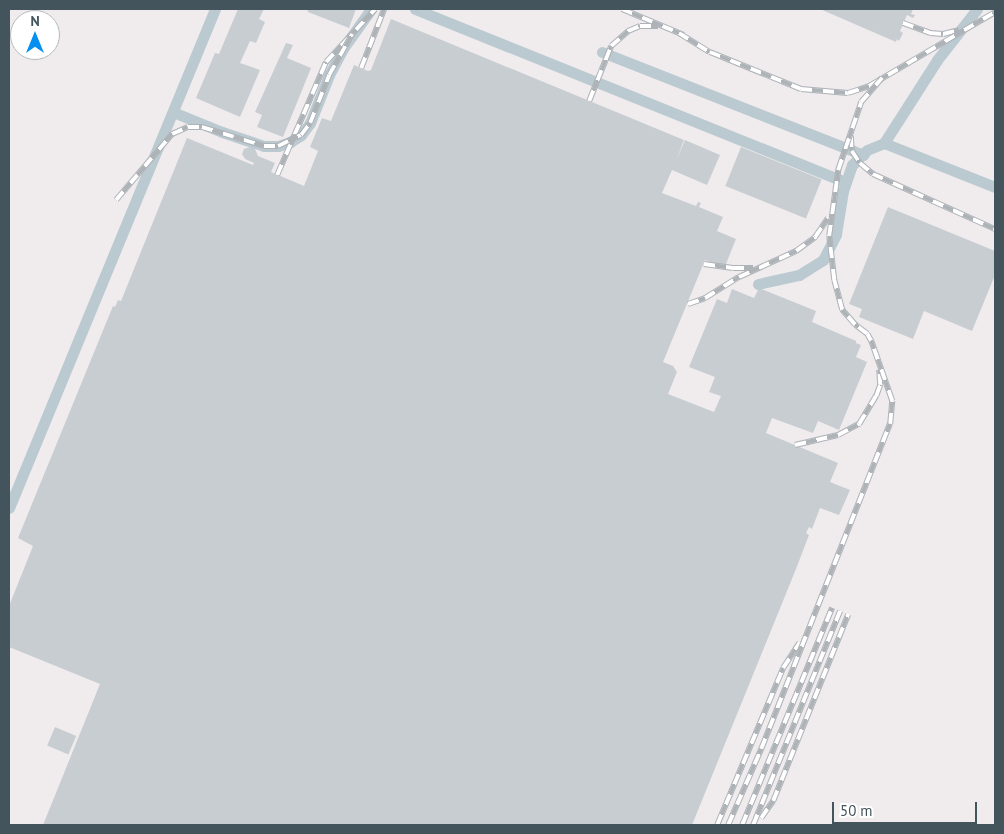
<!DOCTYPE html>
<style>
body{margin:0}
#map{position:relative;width:1004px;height:834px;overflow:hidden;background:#f0eced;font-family:"PT Sans",sans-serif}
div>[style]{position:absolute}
.building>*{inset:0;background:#c8cdd2;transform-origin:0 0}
.service>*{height:11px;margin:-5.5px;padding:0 5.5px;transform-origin:5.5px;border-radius:5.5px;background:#bbcad1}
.rail>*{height:5.5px;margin-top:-2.75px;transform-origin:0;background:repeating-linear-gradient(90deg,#fff 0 11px,#aeb3b8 0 22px);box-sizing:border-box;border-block:1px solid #aeb3b8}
span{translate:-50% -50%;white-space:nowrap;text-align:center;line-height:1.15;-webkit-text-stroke:4px #fff;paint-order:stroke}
.frame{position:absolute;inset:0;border:10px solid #43545c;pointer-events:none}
.north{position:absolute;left:10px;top:10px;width:50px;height:50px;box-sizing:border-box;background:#fff;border:1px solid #b4bbbe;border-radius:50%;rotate:0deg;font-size:14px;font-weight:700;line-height:20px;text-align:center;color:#43545c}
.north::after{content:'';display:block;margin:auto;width:18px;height:22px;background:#058ff1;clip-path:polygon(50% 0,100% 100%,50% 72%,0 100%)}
.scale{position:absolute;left:832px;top:802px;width:145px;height:22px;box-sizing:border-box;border:2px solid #43545c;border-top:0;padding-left:6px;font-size:15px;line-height:18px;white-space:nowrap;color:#43545c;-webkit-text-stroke:4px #fff;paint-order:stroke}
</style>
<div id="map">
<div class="building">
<i style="clip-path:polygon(238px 9px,264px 9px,259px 19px,265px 22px,256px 43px,250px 41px,240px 63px,260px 70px,240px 117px,196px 98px,215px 53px,219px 54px)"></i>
<i style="clip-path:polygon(307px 9px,356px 9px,349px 28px,308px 12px)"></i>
<i style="clip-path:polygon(820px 9px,913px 9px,911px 14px,915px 15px,913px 18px,907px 15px,900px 31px,903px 33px,899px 41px,897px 39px,896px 42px)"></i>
<i style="clip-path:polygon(391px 19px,684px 140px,676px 161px,685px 140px,720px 155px,707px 185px,672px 170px,662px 193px,696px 206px,698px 202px,701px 203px,699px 207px,723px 217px,717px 231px,736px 239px,726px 264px,717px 265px,705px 260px,663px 362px,673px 366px,677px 372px,668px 394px,714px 412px,721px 396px,709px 392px,715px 377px,689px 367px,717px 299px,727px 303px,732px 289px,754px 298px,759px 288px,816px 311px,812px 322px,856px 341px,856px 343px,861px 345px,856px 357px,867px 362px,839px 430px,818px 421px,813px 433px,772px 418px,766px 433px,838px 463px,830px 482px,850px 490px,839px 515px,820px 508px,812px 529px,809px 527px,806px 533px,809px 535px,796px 569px,692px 825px,43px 825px,100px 684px,9px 647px,9px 606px,33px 546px,18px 538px,113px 306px,115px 307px,118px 300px,121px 301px,187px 138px,253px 165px,254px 163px,245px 159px,242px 154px,244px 149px,250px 147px,255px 149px,258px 156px,275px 163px,271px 172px,304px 186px,318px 151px,310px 147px,322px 118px,331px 121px,354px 65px,368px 71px,371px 70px)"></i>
<i style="clip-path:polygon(286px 43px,293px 45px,287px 58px,311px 68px,283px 137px,257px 127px,262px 115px,255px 112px)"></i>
<i style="left:741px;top:147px;width:87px;height:42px;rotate:22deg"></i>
<i style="clip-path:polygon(888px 207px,995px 251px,995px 275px,972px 331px,924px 311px,913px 339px,859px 317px,862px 309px,849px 304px)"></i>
<i style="left:55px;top:727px;width:23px;height:20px;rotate:23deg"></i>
</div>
<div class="service">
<i style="left:415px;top:9px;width:464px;rotate:21.9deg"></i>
<i style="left:602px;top:52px;width:281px;rotate:21.5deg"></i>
<i style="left:173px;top:112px;width:53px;rotate:22.2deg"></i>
<i style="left:222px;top:132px;width:44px;rotate:18.4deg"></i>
<i style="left:264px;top:146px;width:14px"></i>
<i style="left:278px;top:146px;width:13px;rotate:-18deg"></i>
<i style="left:290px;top:142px;width:13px;rotate:-32deg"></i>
<i style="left:301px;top:135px;width:15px;rotate:-53deg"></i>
<i style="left:310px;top:123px;width:52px;rotate:-68.4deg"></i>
<i style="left:329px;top:75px;width:32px;rotate:-62deg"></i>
<i style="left:344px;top:47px;width:47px;rotate:-54.6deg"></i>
<i style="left:884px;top:143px;width:119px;rotate:21.6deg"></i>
<i style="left:758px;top:284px;width:42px;rotate:-12.4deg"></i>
<i style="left:799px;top:275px;width:28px;rotate:-32deg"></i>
<i style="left:823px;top:260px;width:29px;rotate:-63deg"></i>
<i style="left:836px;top:234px;width:44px;rotate:-80.8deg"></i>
<i style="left:843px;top:191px;width:28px;rotate:-71deg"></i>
<i style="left:852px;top:165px;width:21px;rotate:-45deg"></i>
<i style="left:867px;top:150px;width:18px;rotate:-22deg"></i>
<i style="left:884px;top:143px;width:98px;rotate:-57.4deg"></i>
<i style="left:937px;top:60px;width:65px;rotate:-51.9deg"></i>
<i style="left:9px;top:508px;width:540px;rotate:-67.57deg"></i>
</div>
<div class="rail">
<i style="left:622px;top:9px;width:67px;rotate:22.8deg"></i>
<i style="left:903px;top:23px;width:29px;rotate:20deg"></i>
<i style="left:930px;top:33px;width:13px;rotate:4deg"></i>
<i style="left:943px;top:34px;width:16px;rotate:-14deg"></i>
<i style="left:679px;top:33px;width:36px;rotate:32deg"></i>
<i style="left:710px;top:52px;width:98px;rotate:22.1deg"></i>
<i style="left:801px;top:89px;width:47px;rotate:4.9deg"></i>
<i style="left:848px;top:93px;width:22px;rotate:-18deg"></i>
<i style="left:869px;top:86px;width:146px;rotate:-30.4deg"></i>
<i style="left:361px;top:68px;width:63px;rotate:-68.7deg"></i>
<i style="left:589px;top:101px;width:59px;rotate:-68.2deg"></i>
<i style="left:611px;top:46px;width:23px;rotate:-41deg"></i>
<i style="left:628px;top:31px;width:13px;rotate:-23deg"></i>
<i style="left:640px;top:26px;width:18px"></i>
<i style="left:851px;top:136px;width:15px;rotate:86deg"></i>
<i style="left:852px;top:151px;width:14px;rotate:56deg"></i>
<i style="left:860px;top:163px;width:17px;rotate:40deg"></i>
<i style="left:873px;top:174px;width:134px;rotate:24.3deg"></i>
<i style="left:277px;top:175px;width:123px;rotate:-66.6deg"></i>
<i style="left:326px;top:62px;width:72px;rotate:-47.2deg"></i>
<i style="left:116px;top:200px;width:87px;rotate:-49.7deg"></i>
<i style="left:172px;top:134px;width:17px;rotate:-24deg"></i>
<i style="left:188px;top:127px;width:14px"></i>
<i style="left:202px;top:127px;width:65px;rotate:17deg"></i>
<i style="left:264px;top:146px;width:14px"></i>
<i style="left:278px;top:146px;width:25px;rotate:-26deg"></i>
<i style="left:301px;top:135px;width:15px;rotate:-53deg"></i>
<i style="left:310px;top:123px;width:52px;rotate:-68.4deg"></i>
<i style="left:329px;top:75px;width:47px;rotate:-60.7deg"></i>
<i style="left:704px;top:264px;width:29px;rotate:8deg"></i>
<i style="left:733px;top:268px;width:20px"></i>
<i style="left:688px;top:304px;width:18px;rotate:-19deg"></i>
<i style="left:705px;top:298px;width:40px;rotate:-32deg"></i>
<i style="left:739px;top:277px;width:63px;rotate:-24.5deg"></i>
<i style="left:796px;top:251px;width:24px;rotate:-36deg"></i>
<i style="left:815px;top:237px;width:23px;rotate:-56deg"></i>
<i style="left:795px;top:445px;width:44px;rotate:-13.1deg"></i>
<i style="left:838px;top:435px;width:24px;rotate:-28deg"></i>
<i style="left:859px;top:424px;width:33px;rotate:-59deg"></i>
<i style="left:876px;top:396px;width:12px;rotate:-70deg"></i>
<i style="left:880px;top:385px;width:15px;rotate:-94deg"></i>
<i style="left:761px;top:818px;width:21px;rotate:-55deg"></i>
<i style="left:773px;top:801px;width:201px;rotate:-68.1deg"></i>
<i style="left:717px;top:825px;width:170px;rotate:-67.2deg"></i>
<i style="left:783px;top:668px;width:30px;rotate:-57deg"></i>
<i style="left:728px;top:825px;width:83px;rotate:-66.5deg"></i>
<i style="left:761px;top:749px;width:350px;rotate:-68.4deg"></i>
<i style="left:890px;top:424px;width:23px;rotate:-85deg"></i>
<i style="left:892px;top:401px;width:64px;rotate:-109.3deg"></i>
<i style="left:871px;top:341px;width:8px;rotate:-120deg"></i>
<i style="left:867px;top:334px;width:15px;rotate:-143deg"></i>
<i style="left:855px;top:325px;width:20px;rotate:-131deg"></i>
<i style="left:842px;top:310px;width:31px;rotate:-105deg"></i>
<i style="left:834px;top:280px;width:44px;rotate:-96.5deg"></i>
<i style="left:829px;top:236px;width:67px;rotate:-82.2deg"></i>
<i style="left:838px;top:170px;width:72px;rotate:-71.3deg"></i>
<i style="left:861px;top:102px;width:32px;rotate:-49deg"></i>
<i style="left:742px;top:825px;width:235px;rotate:-67.5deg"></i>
<i style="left:753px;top:825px;width:231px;rotate:-67.9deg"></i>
</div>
<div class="frame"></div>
<div class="north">N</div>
<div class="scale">50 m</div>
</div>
